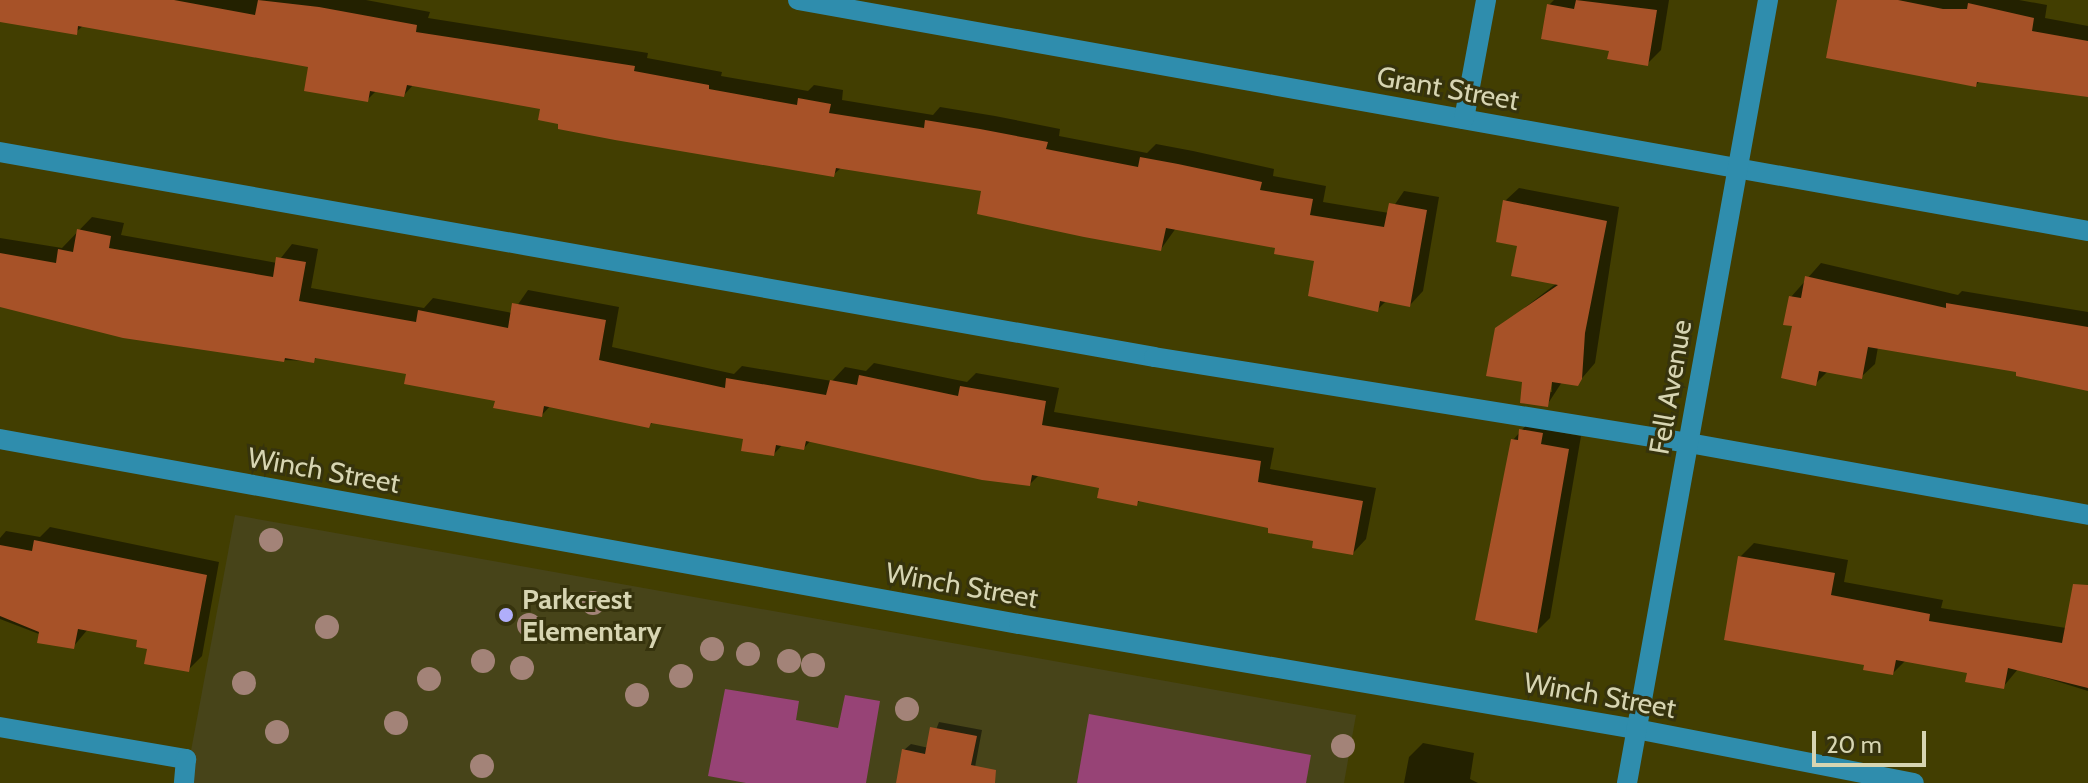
<!DOCTYPE html>
<style>
body{margin:0}
#map{position:relative;width:2088px;height:783px;overflow:hidden;background:#423e01;font-family:Cabin,sans-serif}
div>[style]{position:absolute}
.built>*{inset:0;background:#474419}
.green>*{inset:0;background:#974376}
.shadow>*{inset:0;background:#0007}
.building>*{inset:0;background:#a75228}
.minor>*{height:20px;margin:-10px;padding:0 10px;transform-origin:10px;border-radius:10px;background:#2f8dad}
.trees>*{width:24px;height:24px;margin:-12px;border-radius:50%;background:#a38378}
.dots>*{width:22px;height:22px;translate:-50% -50%;box-sizing:border-box;border:4px solid #36330d;border-radius:50%}
span{translate:-50% -50%;white-space:nowrap;text-align:center;line-height:1.15;-webkit-text-stroke:6px #36330d;paint-order:stroke}
.street-label{font-size:28px;color:#d7d5b2}
.poi-label{font-size:28px;color:#d7d5b2;font-weight:700}
.left{translate:0 -50%;text-align:left}
.scale{position:absolute;left:1812px;top:731px;width:114px;height:36px;box-sizing:border-box;border:4px solid #d7d5b2;border-top:0;padding-left:10px;font-size:24px;line-height:28px;white-space:nowrap;color:#d7d5b2;-webkit-text-stroke:6px #36330d;paint-order:stroke}
</style>
<div id="map">
<div class="built">
<i style="clip-path:polygon(235px 515px,1356px 715px,1344px 783px,185px 783px)"></i>
</div>
<div class="green">
<i style="clip-path:polygon(725px 689px,799px 701px,796px 720px,838px 728px,845px 695px,880px 701px,866px 783px,746px 783px,708px 776px)"></i>
<i style="clip-path:polygon(1089px 714px,1311px 755px,1306px 783px,1077px 783px)"></i>
</div>
<div class="shadow">
<i style="clip-path:polygon(0 0,366px 0,430px 12px,428px 18px,648px 53px,647px 58px,722px 72px,721px 76px,808px 91px,814px 85px,843px 90px,842px 100px,933px 115px,940px 107px,995px 116px,1060px 129px,1059px 136px,1147px 153px,1156px 144px,1193px 151px,1274px 169px,1273px 176px,1326px 186px,1323px 202px,1389px 213px,1404px 191px,1439px 197px,1423px 291px,1410px 305px,1386px 301px,1377px 310px,1316px 259px,1277px 247px,1176px 228px,1161px 249px,983px 190px,842px 167px,833px 175px,561px 122px,543px 107px,414px 84px,404px 95px,377px 90px,367px 100px,311px 66px,84px 25px,76px 32px,0 21px)"></i>
<i style="clip-path:polygon(1554px 0,1669px 0,1661px 50px,1647px 64px,1611px 49px,1549px 5px)"></i>
<i style="clip-path:polygon(1839px 0,2019px 0,2047px 5px,2045px 18px,2088px 26px,2088px 95px,1981px 80px,1976px 85px,1829px 57px)"></i>
<i style="clip-path:polygon(evenodd,1519px 188px,1619px 207px,1595px 363px,1577px 384px,1562px 382px,1547px 405px,1524px 381px,1497px 329px,1557px 283px,1520px 244px,1505px 201px,1519px 188px,1552px 372px,1552px 392px,1548px 392px,1552px 372px)"></i>
<i style="clip-path:polygon(92px 217px,124px 223px,121px 235px,277px 263px,292px 244px,318px 249px,311px 288px,424px 308px,433px 298px,512px 313px,528px 290px,619px 307px,612px 347px,734px 374px,742px 366px,832px 381px,845px 367px,866px 371px,874px 363px,967px 382px,976px 373px,1059px 388px,1054px 412px,1274px 448px,1270px 469px,1376px 488px,1366px 539px,1353px 553px,1271px 527px,1141px 500px,1136px 504px,1101px 487px,1039px 475px,1030px 484px,811px 440px,804px 448px,783px 444px,774px 454px,745px 437px,654px 421px,649px 426px,551px 405px,542px 415px,408px 372px,318px 356px,313px 361px,283px 360px,0 305px,0 238px,62px 248px)"></i>
<i style="clip-path:polygon(1821px 263px,1958px 295px,1962px 291px,2088px 312px,2088px 389px,2019px 371px,1878px 347px,1875px 364px,1861px 377px,1828px 371px,1816px 383px,1794px 324px,1791px 297px)"></i>
<i style="clip-path:polygon(1534px 416px,1554px 431px,1581px 436px,1550px 618px,1537px 631px,1513px 440px)"></i>
<i style="clip-path:polygon(50px 527px,219px 562px,202px 656px,188px 670px,140px 638px,88px 629px,73px 647px,0 619px,0 538px,6px 531px,40px 537px)"></i>
<i style="clip-path:polygon(1754px 543px,1848px 560px,1844px 582px,1943px 600px,1941px 608px,2066px 628px,2088px 590px,2088px 691px,2018px 669px,2003px 687px,1969px 671px,1906px 660px,1893px 673px,1867px 663px,1740px 557px)"></i>
<i style="clip-path:polygon(939px 722px,982px 730px,972px 783px,898px 783px,904px 750px,911px 744px,929px 748px)"></i>
<i style="clip-path:polygon(1423px 743px,1474px 753px,1470px 779px,1478px 783px,1404px 783px,1409px 757px)"></i>
</div>
<div class="building">
<i style="clip-path:polygon(0 0,174px 0,255px 15px,258px 0,319px 7px,417px 25px,416px 32px,635px 66px,634px 71px,709px 85px,709px 89px,797px 105px,798px 98px,831px 104px,829px 113px,924px 128px,925px 120px,980px 129px,1048px 142px,1046px 149px,1138px 167px,1140px 157px,1178px 164px,1262px 182px,1260px 190px,1313px 199px,1310px 215px,1384px 227px,1389px 203px,1427px 210px,1410px 307px,1380px 301px,1378px 312px,1308px 296px,1314px 261px,1274px 254px,1275px 248px,1166px 228px,1161px 251px,1084px 237px,977px 214px,981px 191px,836px 168px,834px 177px,615px 140px,558px 129px,558px 124px,538px 120px,540px 109px,407px 85px,404px 97px,370px 91px,368px 102px,304px 91px,308px 67px,78px 26px,77px 35px,0 22px)"></i>
<i style="clip-path:polygon(1576px 0,1657px 10px,1648px 66px,1607px 59px,1609px 51px,1541px 39px,1547px 4px,1574px 9px)"></i>
<i style="clip-path:polygon(1837px 0,1898px 0,1943px 9px,1967px 9px,1968px 3px,2034px 18px,2032px 31px,2088px 41px,2088px 97px,1977px 82px,1976px 87px,1826px 58px)"></i>
<i style="clip-path:polygon(1503px 200px,1607px 221px,1585px 333px,1582px 379px,1578px 386px,1552px 382px,1548px 407px,1520px 403px,1522px 382px,1486px 376px,1495px 328px,1558px 285px,1511px 276px,1517px 246px,1496px 242px)"></i>
<i style="clip-path:polygon(77px 229px,111px 236px,109px 248px,273px 277px,276px 257px,306px 262px,299px 301px,416px 322px,418px 310px,508px 328px,512px 303px,606px 320px,599px 360px,725px 388px,726px 378px,826px 395px,830px 380px,857px 385px,859px 375px,958px 396px,960px 386px,1046px 401px,1042px 425px,1261px 461px,1258px 482px,1363px 501px,1353px 555px,1312px 548px,1313px 541px,1268px 533px,1268px 528px,1138px 501px,1137px 506px,1097px 498px,1099px 488px,1032px 475px,1030px 486px,982px 480px,806px 441px,804px 450px,776px 445px,774px 456px,741px 451px,743px 439px,651px 423px,649px 428px,544px 406px,542px 417px,493px 408px,495px 401px,404px 384px,406px 374px,315px 358px,314px 363px,285px 358px,284px 362px,123px 338px,0 307px,0 253px,56px 263px,58px 249px,73px 252px)"></i>
<i style="clip-path:polygon(1805px 276px,1946px 308px,1946px 303px,2088px 327px,2088px 391px,2016px 376px,2016px 372px,1868px 347px,1862px 379px,1819px 371px,1816px 386px,1781px 378px,1792px 326px,1783px 325px,1789px 296px,1801px 298px)"></i>
<i style="clip-path:polygon(1519px 429px,1543px 433px,1541px 444px,1569px 449px,1537px 633px,1475px 620px,1511px 439px,1518px 440px)"></i>
<i style="clip-path:polygon(34px 540px,207px 575px,189px 672px,144px 664px,147px 649px,136px 647px,137px 640px,78px 629px,74px 649px,37px 643px,39px 632px,0 616px,0 545px,32px 551px)"></i>
<i style="clip-path:polygon(1738px 556px,1835px 573px,1831px 595px,1930px 614px,1929px 621px,2062px 643px,2073px 584px,2088px 585px,2088px 688px,2008px 668px,2004px 689px,1965px 682px,1967px 673px,1896px 660px,1893px 675px,1863px 670px,1864px 665px,1724px 640px)"></i>
<i style="clip-path:polygon(930px 727px,977px 736px,971px 765px,996px 770px,995px 783px,896px 783px,902px 749px,925px 754px)"></i>
</div>
<div class="minor">
<i style="left:798px;top:0;width:1311px;rotate:10.15deg"></i>
<i style="left:1464px;top:119px;width:121px;rotate:-79.5deg"></i>
<i style="left:0;top:152px;width:1172px;rotate:10.07deg"></i>
<i style="left:1154px;top:357px;width:542px;rotate:9.13deg"></i>
<i style="left:1689px;top:443px;width:405px;rotate:10.2deg"></i>
<i style="left:0;top:439px;width:1036px;rotate:10.29deg"></i>
<i style="left:1019px;top:624px;width:626px;rotate:9.66deg"></i>
<i style="left:1636px;top:729px;width:283px;rotate:11deg"></i>
<i style="left:0;top:727px;width:189px;rotate:9.8deg"></i>
<i style="left:186px;top:759px;width:24px;rotate:95deg"></i>
<i style="left:1627px;top:783px;width:796px;rotate:-79.79deg"></i>
</div>
<div class="trees">
<i style="left:271px;top:540px"></i>
<i style="left:593px;top:603px"></i>
<i style="left:529px;top:625px"></i>
<i style="left:327px;top:627px"></i>
<i style="left:712px;top:649px"></i>
<i style="left:748px;top:654px"></i>
<i style="left:483px;top:661px"></i>
<i style="left:789px;top:661px"></i>
<i style="left:813px;top:665px"></i>
<i style="left:522px;top:668px"></i>
<i style="left:681px;top:676px"></i>
<i style="left:429px;top:679px"></i>
<i style="left:244px;top:683px"></i>
<i style="left:637px;top:695px"></i>
<i style="left:907px;top:709px"></i>
<i style="left:396px;top:723px"></i>
<i style="left:277px;top:732px"></i>
<i style="left:1343px;top:746px"></i>
<i style="left:482px;top:766px"></i>
</div>
<div class="dots">
<i style="left:506px;top:615px;background:#b0aefa"></i>
</div>
<div class="street-label">
<span style="left:1448px;top:88px;rotate:10deg">Grant Street</span>
<span style="left:1670px;top:387px;rotate:-80deg">Fell Avenue</span>
<span style="left:324px;top:470px;rotate:10deg">Winch Street</span>
<span style="left:962px;top:585px;rotate:10deg">Winch Street</span>
<span style="left:1600px;top:695px;rotate:10deg">Winch Street</span>
</div>
<div class="poi-label">
<span class="left" style="left:522px;top:615px">Parkcrest<br>Elementary</span>
</div>
<div class="scale">20 m</div>
</div>
